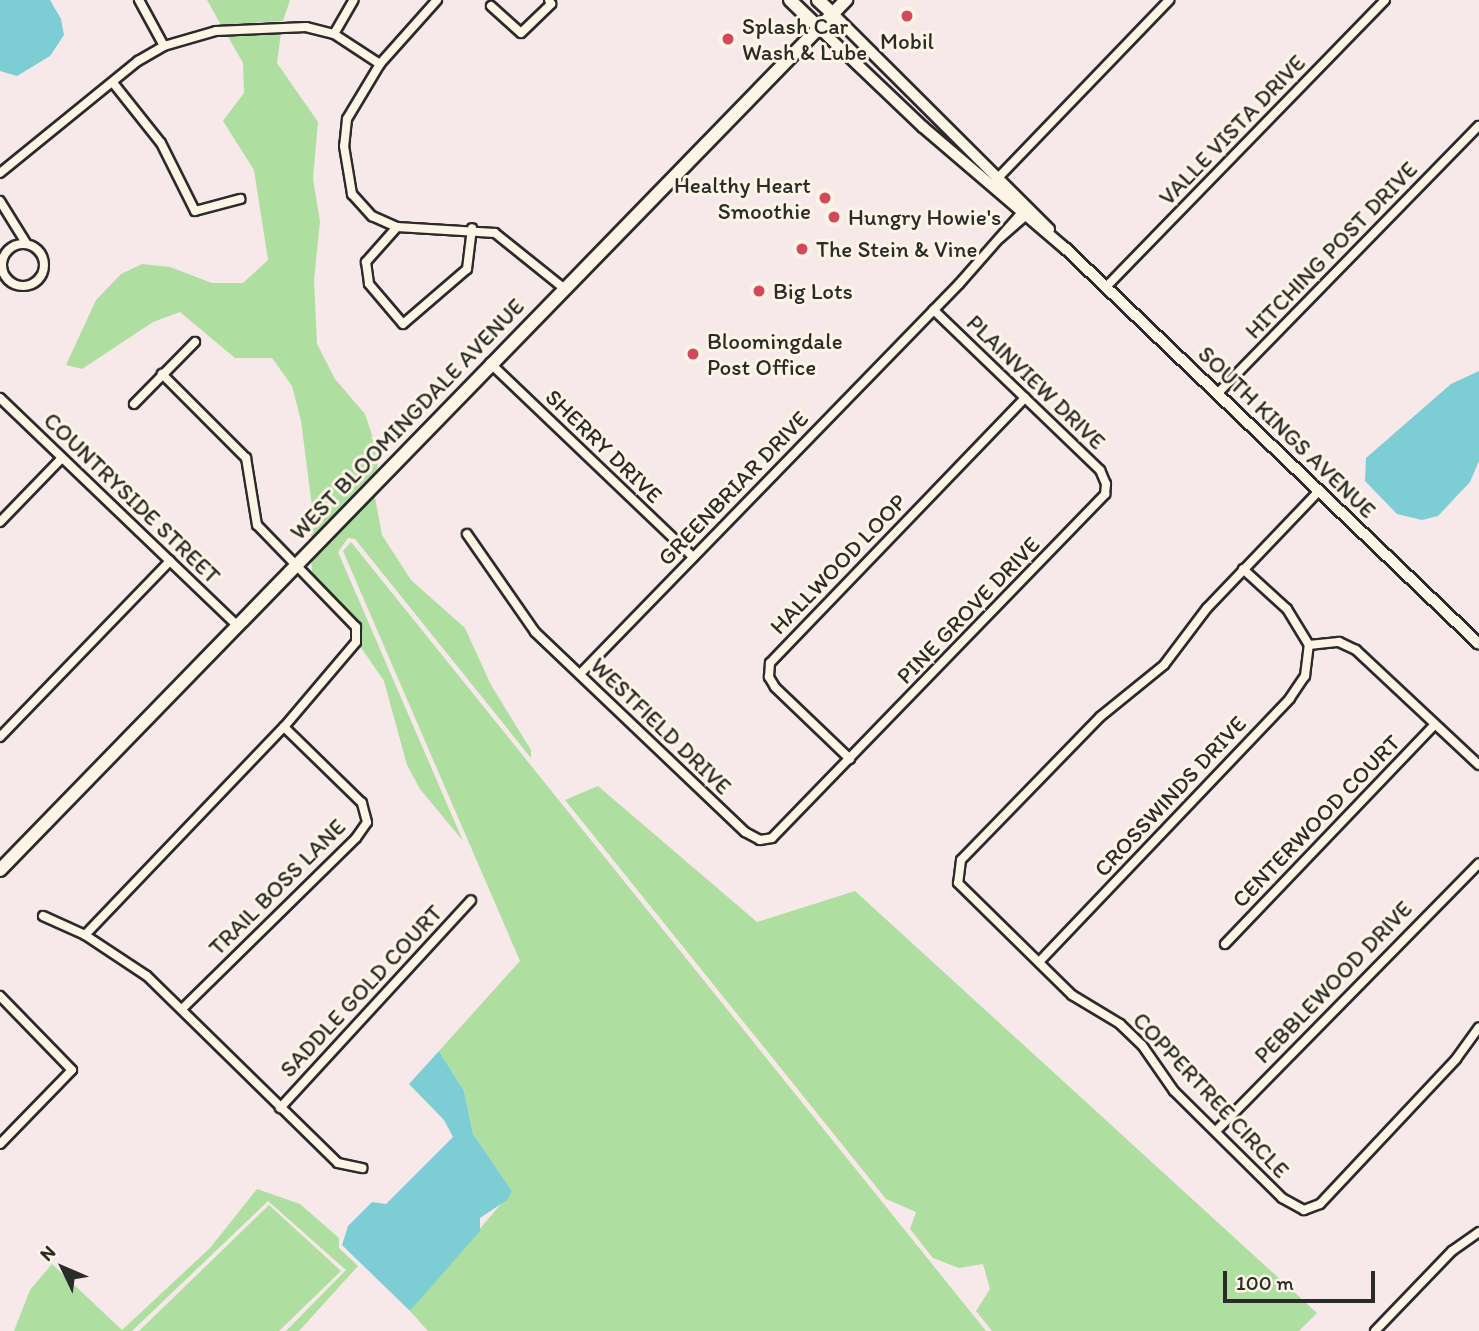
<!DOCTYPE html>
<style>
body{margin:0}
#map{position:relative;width:1479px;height:1331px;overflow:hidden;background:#f7e8ea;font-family:Itim,sans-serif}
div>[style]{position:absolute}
.green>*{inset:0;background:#aedfa0}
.water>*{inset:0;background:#7ccdd4}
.roads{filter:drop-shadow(2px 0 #2b2b2b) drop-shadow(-2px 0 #2b2b2b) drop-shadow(0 2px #2b2b2b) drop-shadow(0 -2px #2b2b2b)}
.minor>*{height:8px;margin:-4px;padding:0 4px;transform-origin:4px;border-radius:4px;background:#fcf5e5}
.minor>.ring{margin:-4px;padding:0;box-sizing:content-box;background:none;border:8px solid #fcf5e5;border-radius:50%}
.tertiary>*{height:10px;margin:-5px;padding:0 5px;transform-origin:5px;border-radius:5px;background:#fcf5e5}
.secondary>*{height:12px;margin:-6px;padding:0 6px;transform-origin:6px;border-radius:6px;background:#fcf5e5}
.dots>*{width:19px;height:19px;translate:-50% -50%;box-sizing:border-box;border:4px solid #fcf5e5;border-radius:50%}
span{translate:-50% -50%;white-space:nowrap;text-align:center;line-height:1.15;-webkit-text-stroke:6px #fcf5e5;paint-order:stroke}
.poi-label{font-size:23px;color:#2b2b2b}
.left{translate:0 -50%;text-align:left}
.right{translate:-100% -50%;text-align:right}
.street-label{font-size:23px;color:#2b2b2b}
.north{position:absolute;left:28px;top:1233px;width:70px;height:70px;-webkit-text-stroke:5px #fcf5e5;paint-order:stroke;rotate:314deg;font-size:19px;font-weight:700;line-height:28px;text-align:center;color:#2b2b2b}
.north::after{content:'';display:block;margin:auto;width:24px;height:32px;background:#2b2b2b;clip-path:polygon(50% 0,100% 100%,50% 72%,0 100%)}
.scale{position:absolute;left:1223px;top:1271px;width:152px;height:32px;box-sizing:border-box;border:4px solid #2b2b2b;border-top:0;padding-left:9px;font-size:21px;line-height:24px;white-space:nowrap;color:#2b2b2b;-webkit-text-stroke:5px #fcf5e5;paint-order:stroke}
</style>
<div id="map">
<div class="green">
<i style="clip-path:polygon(207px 0,290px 0,283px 21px,221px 25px)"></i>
<i style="clip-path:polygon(281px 32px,277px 63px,318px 122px,313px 179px,320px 221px,314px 280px,317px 344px,335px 379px,365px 414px,379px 456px,377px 469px,311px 538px,313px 514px,301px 421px,292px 386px,272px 358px,235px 358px,180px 312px,153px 322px,82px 369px,66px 365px,96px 300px,121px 274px,142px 264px,170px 267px,212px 283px,243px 283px,268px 260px,254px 170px,223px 121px,244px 93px,243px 63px,227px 35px)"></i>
<i style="clip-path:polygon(374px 492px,382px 535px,411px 580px,465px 628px,491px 685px,531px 750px,531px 758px,355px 539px,348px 538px,338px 552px,463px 841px,420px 789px,407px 765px,384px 681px,360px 646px,360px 624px,312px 572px,311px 555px)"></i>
<i style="clip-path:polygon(351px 542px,986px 1331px,428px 1331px,410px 1311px,512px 1191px,473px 1134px,464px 1091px,439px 1051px,520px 961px,343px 551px)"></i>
<i style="clip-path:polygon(598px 786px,757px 922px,855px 891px,1317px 1313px,1299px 1331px,992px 1331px,976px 1311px,990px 1289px,983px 1264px,959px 1268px,933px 1258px,910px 1229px,916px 1212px,886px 1199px,565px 800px)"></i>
<i style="clip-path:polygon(257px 1189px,300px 1204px,339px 1238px,339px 1248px,358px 1266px,299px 1331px,286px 1331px,346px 1270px,268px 1201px,132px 1331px,14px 1331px,30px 1290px,52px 1264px,122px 1330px,210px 1248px)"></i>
<i style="clip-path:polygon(269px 1205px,341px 1271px,279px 1331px,139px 1331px)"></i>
</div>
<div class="water">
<i style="clip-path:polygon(0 0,50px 0,61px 19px,64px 35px,50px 56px,17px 76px,0 71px)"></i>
<i style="clip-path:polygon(1479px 371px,1479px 461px,1470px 482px,1438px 516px,1422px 520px,1397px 514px,1365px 481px,1366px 458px,1451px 384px)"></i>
<i style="clip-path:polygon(439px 1051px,464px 1091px,473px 1134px,512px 1191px,507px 1200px,480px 1218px,480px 1231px,410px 1311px,342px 1245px,348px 1226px,372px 1202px,386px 1204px,453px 1137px,444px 1120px,409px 1084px)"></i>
</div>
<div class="roads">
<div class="minor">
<i style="left:139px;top:0;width:52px;rotate:61.5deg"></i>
<i style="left:437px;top:0;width:86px;rotate:131.7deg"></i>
<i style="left:380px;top:64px;width:64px;rotate:121deg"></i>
<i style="left:347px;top:119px;width:27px;rotate:96deg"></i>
<i style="left:344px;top:146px;width:49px;rotate:80.5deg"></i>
<i style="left:352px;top:194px;width:30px;rotate:48deg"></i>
<i style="left:372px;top:216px;width:27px;rotate:24deg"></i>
<i style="left:397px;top:227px;width:98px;rotate:3.5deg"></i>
<i style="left:495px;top:233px;width:90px;rotate:38.7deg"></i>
<i style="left:491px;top:6px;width:40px;rotate:42deg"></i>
<i style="left:521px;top:33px;width:42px;rotate:-44deg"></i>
<i style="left:551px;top:4px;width:4px;rotate:-117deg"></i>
<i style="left:334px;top:34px;width:39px;rotate:-60deg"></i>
<i style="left:114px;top:84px;width:75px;rotate:51.5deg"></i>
<i style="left:161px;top:143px;width:76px;rotate:63.4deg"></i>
<i style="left:195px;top:211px;width:47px;rotate:-14.9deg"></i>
<i style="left:0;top:173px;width:178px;rotate:-39.1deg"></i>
<i style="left:138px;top:61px;width:30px;rotate:-30deg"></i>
<i style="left:164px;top:46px;width:54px;rotate:-16.1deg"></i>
<i style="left:216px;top:31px;width:90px;rotate:-2.5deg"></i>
<i style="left:306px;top:27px;width:29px;rotate:14deg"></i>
<i style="left:334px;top:34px;width:55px;rotate:33.1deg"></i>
<i style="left:996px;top:180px;width:250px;rotate:-46.1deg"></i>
<i style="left:0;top:201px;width:49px;rotate:58.2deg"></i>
<i style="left:397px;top:227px;width:47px;rotate:131.5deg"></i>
<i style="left:366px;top:262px;width:22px;rotate:82deg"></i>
<i style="left:369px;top:284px;width:52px;rotate:49.6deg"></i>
<i style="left:403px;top:324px;width:84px;rotate:-40.7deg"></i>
<i style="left:467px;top:269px;width:41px;rotate:-83deg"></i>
<i style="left:1000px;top:238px;width:38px;rotate:-41deg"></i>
<i class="ring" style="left:2px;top:244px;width:34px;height:34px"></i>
<i style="left:1106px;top:287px;width:400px;rotate:-45.8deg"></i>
<i style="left:490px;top:363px;width:281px;rotate:43.7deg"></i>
<i style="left:1218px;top:393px;width:373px;rotate:-45.7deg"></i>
<i style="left:0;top:398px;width:328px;rotate:43.8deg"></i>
<i style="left:134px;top:404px;width:87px;rotate:-45.5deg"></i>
<i style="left:1317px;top:493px;width:159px;rotate:133.7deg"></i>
<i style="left:1207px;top:608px;width:71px;rotate:127deg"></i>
<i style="left:1164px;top:665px;width:82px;rotate:140.9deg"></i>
<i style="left:1100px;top:717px;width:199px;rotate:134.2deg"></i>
<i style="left:961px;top:860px;width:23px;rotate:97deg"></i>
<i style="left:958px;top:883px;width:160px;rotate:44.5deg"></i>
<i style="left:1072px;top:995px;width:56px;rotate:31.1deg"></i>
<i style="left:1120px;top:1024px;width:30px;rotate:44deg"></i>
<i style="left:1142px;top:1045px;width:56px;rotate:55.2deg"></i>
<i style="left:1174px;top:1091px;width:152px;rotate:44.7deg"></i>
<i style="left:1282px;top:1198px;width:25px;rotate:29deg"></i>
<i style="left:1304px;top:1210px;width:17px;rotate:-21deg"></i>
<i style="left:1320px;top:1204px;width:199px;rotate:-46.8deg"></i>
<i style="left:1456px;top:1059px;width:39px;rotate:-54deg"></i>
<i style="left:0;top:522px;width:89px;rotate:-45.9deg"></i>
<i style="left:467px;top:534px;width:119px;rotate:55.2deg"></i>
<i style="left:535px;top:632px;width:290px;rotate:43.6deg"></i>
<i style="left:745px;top:832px;width:17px;rotate:28deg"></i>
<i style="left:760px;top:840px;width:12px;rotate:-9deg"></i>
<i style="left:772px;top:838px;width:479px;rotate:-45.9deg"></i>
<i style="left:1105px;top:494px;width:10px;rotate:-84deg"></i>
<i style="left:1106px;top:484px;width:15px;rotate:-113deg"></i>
<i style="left:1100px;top:470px;width:231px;rotate:-136.1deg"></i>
<i style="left:1243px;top:569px;width:59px;rotate:42.3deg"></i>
<i style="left:1287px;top:609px;width:42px;rotate:58.6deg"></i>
<i style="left:1309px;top:645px;width:30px;rotate:-6deg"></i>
<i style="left:1339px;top:642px;width:19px;rotate:25deg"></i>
<i style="left:1356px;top:650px;width:168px;rotate:43.1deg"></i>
<i style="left:580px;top:674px;width:544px;rotate:-45.82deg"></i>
<i style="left:959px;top:284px;width:100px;rotate:-48.7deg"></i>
<i style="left:0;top:737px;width:245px;rotate:-46deg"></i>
<i style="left:850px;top:759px;width:104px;rotate:-136.2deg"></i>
<i style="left:775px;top:687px;width:12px;rotate:-121deg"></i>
<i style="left:769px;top:677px;width:14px;rotate:-86deg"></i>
<i style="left:770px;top:663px;width:368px;rotate:-46.1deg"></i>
<i style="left:43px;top:916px;width:46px;rotate:24.3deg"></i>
<i style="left:85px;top:935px;width:74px;rotate:33.5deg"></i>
<i style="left:147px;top:976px;width:267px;rotate:44.4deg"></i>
<i style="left:338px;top:1163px;width:25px;rotate:12deg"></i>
<i style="left:85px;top:935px;width:288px;rotate:-46.3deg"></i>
<i style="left:284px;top:727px;width:111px;rotate:-49.7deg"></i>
<i style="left:356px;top:642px;width:15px;rotate:-90deg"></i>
<i style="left:356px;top:627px;width:142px;rotate:-134.1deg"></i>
<i style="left:257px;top:525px;width:68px;rotate:-99.3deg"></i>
<i style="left:246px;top:458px;width:119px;rotate:-135deg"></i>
<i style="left:1225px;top:944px;width:304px;rotate:-46.3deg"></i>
<i style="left:1039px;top:962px;width:364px;rotate:-46.4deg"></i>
<i style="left:1290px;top:698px;width:27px;rotate:-56deg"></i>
<i style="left:1305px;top:676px;width:31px;rotate:-83deg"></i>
<i style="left:0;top:996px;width:103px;rotate:45.8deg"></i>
<i style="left:72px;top:1070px;width:103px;rotate:134.2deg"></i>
<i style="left:182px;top:1009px;width:244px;rotate:-44.5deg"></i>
<i style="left:356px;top:838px;width:19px;rotate:-55deg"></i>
<i style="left:367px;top:822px;width:20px;rotate:-105deg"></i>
<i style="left:362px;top:803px;width:109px;rotate:-135.7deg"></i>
<i style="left:280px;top:1108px;width:282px;rotate:-47.4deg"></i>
<i style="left:1216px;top:1131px;width:375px;rotate:-45.5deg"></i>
<i style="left:1375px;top:1331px;width:111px;rotate:-46.1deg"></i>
<i style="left:1452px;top:1251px;width:33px;rotate:-35deg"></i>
</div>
<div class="tertiary">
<i style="left:833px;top:14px;width:305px;rotate:44.9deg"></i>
<i style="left:819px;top:28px;width:144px;rotate:43.6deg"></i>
<i style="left:923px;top:127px;width:188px;rotate:40.5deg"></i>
<i style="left:1066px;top:249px;width:571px;rotate:43.72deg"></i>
</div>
<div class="secondary">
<i style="left:790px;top:0;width:40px;rotate:44deg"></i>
<i style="left:818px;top:0;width:21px;rotate:43deg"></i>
<i style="left:0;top:870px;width:1214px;rotate:-45.8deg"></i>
</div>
</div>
<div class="dots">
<i style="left:907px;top:16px;background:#d1495b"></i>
<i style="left:728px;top:39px;background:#d1495b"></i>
<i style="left:825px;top:198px;background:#d1495b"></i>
<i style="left:834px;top:217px;background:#d1495b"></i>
<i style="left:802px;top:249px;background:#d1495b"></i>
<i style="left:759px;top:291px;background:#d1495b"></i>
<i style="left:693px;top:354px;background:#d1495b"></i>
</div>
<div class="poi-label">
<span class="left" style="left:742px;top:39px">Splash Car<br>Wash &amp; Lube</span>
<span style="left:907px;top:41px">Mobil</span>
<span class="right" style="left:811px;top:198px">Healthy Heart<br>Smoothie</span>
<span class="left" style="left:848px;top:217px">Hungry Howie's</span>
<span class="left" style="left:816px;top:249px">The Stein &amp; Vine</span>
<span class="left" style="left:773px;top:291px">Big Lots</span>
<span class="left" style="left:707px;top:354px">Bloomingdale<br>Post Office</span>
</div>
<div class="street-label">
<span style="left:1232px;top:130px;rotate:-46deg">VALLE VISTA DRIVE</span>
<span style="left:1331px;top:250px;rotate:-46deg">HITCHING POST DRIVE</span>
<span style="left:1036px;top:382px;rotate:44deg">PLAINVIEW DRIVE</span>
<span style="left:407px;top:419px;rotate:-46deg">WEST BLOOMINGDALE AVENUE</span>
<span style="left:1287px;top:432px;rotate:44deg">SOUTH KINGS AVENUE</span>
<span style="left:604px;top:446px;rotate:44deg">SHERRY DRIVE</span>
<span style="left:733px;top:488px;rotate:-46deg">GREENBRIAR DRIVE</span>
<span style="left:132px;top:498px;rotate:44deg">COUNTRYSIDE STREET</span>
<span style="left:838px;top:564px;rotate:-46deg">HALLWOOD LOOP</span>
<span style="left:968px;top:610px;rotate:-46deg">PINE GROVE DRIVE</span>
<span style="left:661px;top:726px;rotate:44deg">WESTFIELD DRIVE</span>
<span style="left:1170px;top:796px;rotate:-47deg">CROSSWINDS DRIVE</span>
<span style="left:1316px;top:821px;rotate:-46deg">CENTERWOOD COURT</span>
<span style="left:277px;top:887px;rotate:-45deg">TRAIL BOSS LANE</span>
<span style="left:1333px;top:982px;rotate:-46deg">PEBBLEWOOD DRIVE</span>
<span style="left:361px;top:991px;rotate:-47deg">SADDLE GOLD COURT</span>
<span style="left:1211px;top:1095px;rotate:47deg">COPPERTREE CIRCLE</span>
</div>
<div class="north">N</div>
<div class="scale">100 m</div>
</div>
